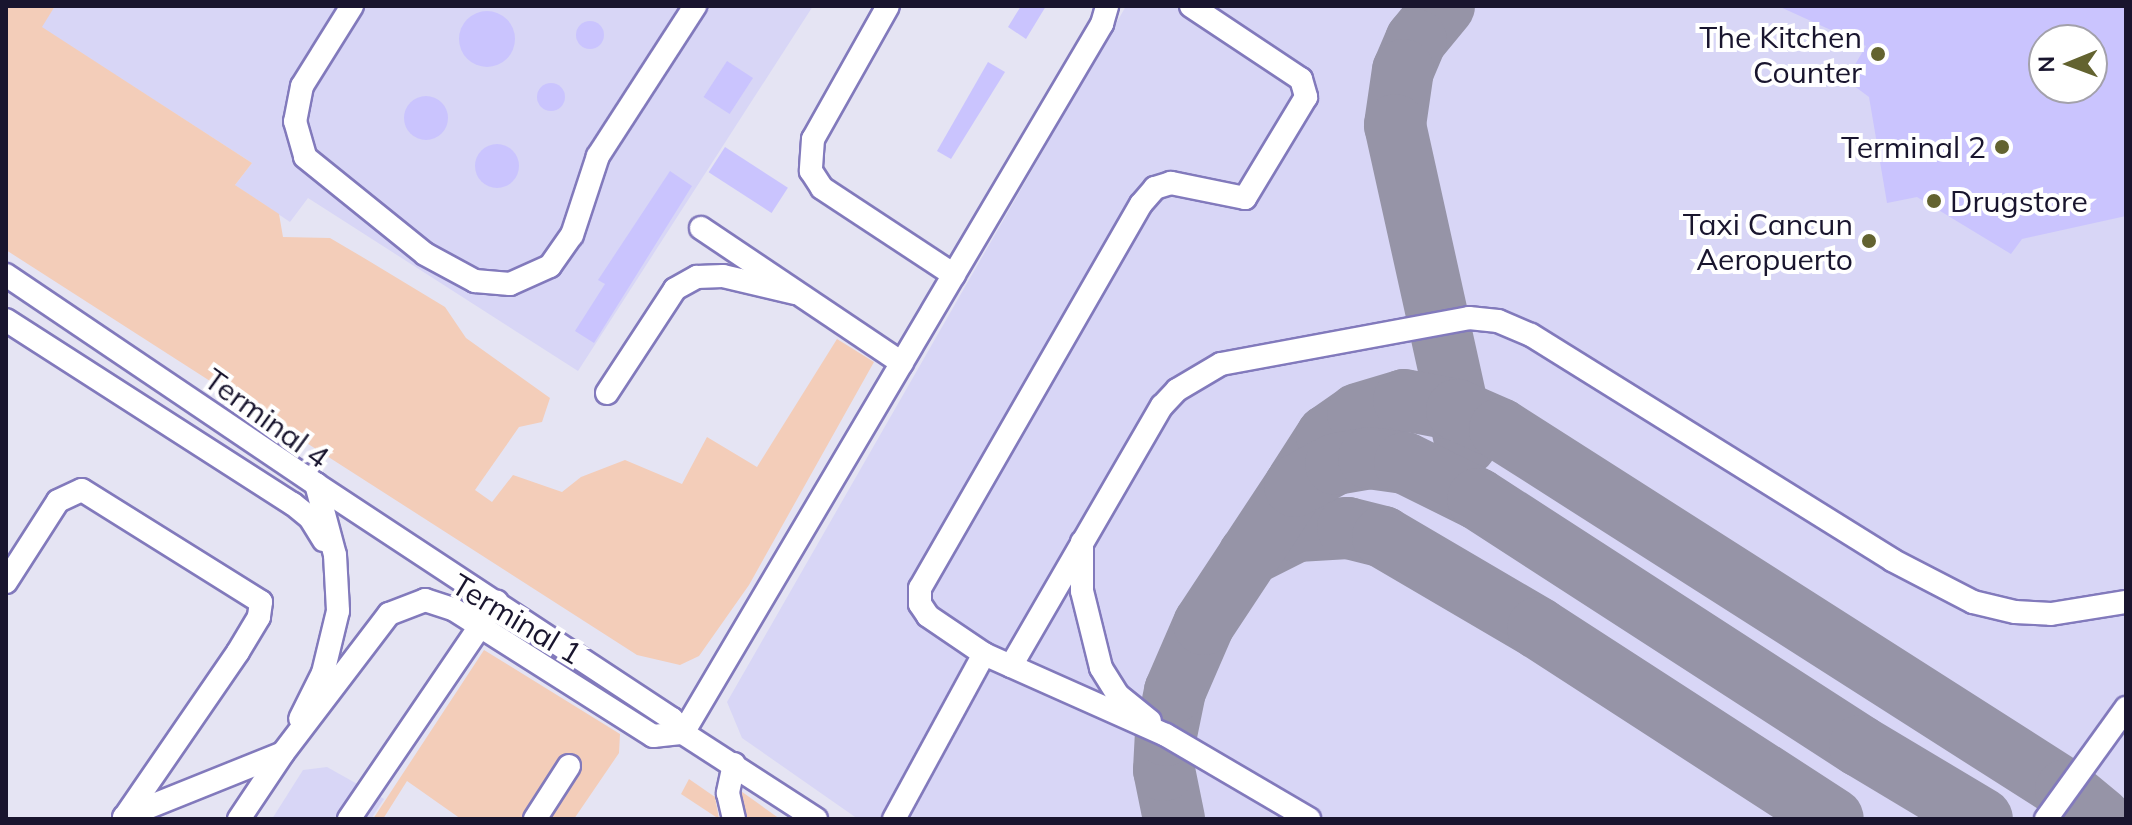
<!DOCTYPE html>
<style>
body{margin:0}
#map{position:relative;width:2132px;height:825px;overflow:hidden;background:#e5e4f3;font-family:Mulish,sans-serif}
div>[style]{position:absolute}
.built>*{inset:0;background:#d8d6f6}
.green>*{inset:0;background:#f3cdb9}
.taxiway>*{height:62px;margin:-31px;padding:0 31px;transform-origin:31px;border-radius:31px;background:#9694a7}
.building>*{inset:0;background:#cac4fe;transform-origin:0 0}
.round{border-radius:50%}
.roads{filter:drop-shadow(2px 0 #827abc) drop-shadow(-2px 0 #827abc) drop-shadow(0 2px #827abc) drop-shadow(0 -2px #827abc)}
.minor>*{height:22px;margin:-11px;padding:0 11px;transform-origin:11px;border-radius:11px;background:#fff}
.dots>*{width:22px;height:22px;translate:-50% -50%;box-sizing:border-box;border:4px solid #fff;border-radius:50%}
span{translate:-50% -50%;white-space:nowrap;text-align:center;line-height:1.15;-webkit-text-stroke:8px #fff;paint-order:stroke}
.poi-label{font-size:30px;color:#19152e}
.right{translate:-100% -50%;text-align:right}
.left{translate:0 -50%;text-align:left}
.street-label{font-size:30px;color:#19152e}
.frame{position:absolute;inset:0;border:8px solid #19152e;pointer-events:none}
.north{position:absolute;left:2028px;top:24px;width:80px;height:80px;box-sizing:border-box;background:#fff;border:2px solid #a3a1ab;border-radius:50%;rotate:269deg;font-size:22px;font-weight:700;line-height:32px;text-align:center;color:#19152e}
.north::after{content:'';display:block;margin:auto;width:28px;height:36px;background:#636330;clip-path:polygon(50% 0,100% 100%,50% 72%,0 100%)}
</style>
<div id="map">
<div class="built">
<i style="clip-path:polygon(55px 6px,813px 6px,578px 371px,308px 198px,290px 222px,235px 185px,252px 163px,41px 27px)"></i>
<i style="clip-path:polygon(evenodd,1126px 6px,2126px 6px,2126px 819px,858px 819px,742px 738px,727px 702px,1126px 6px,2044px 40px,2092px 40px,2092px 88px,2044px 88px,2044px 40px)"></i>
<i style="clip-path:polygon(327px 767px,384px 799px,371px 819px,272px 819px,303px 770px)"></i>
</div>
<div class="green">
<i style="clip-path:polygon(6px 6px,55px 6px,42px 27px,252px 163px,235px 185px,279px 214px,283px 237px,330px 238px,364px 258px,445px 307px,466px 338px,550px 398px,542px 422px,519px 427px,475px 490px,492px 502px,513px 475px,562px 492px,581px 477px,625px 460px,682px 484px,707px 437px,757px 467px,837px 339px,874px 362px,749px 585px,699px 656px,680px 665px,637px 655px,6px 250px)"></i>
<i style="clip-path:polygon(484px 650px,620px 734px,619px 753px,574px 819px,461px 819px,407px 781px,383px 819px,373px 819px)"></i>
<i style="clip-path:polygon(689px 779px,715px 797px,719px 819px,681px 794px)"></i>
<i style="clip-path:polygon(738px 789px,780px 819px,748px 819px,733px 792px)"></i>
</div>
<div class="taxiway">
<i style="left:1444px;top:6px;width:44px;rotate:129.5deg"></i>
<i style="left:1416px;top:40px;width:33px;rotate:113deg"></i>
<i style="left:1403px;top:70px;width:56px;rotate:98.3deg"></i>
<i style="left:1395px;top:125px;width:327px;rotate:77.5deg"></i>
<i style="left:1298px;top:481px;width:54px;rotate:-57.2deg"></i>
<i style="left:1327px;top:436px;width:38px;rotate:-35deg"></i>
<i style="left:1358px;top:414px;width:48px;rotate:-16.9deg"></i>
<i style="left:1404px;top:400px;width:54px;rotate:10.7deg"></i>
<i style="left:1457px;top:410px;width:47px;rotate:23.8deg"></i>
<i style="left:1500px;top:429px;width:671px;rotate:32.53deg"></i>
<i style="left:2066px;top:790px;width:45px;rotate:39.6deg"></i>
<i style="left:1249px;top:555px;width:54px;rotate:-26.6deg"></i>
<i style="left:1297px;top:531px;width:51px;rotate:-3.4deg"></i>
<i style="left:1348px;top:528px;width:36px;rotate:14deg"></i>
<i style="left:1383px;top:537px;width:180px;rotate:30.4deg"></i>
<i style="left:1538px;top:628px;width:351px;rotate:32.9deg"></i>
<i style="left:1174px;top:819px;width:50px;rotate:-101.5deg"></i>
<i style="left:1164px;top:770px;width:35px;rotate:-87deg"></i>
<i style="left:1166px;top:735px;width:45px;rotate:-78.4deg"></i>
<i style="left:1175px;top:691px;width:73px;rotate:-66.6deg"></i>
<i style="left:1204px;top:624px;width:165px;rotate:-56.6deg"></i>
<i style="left:1295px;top:486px;width:47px;rotate:-28.2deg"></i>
<i style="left:1336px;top:464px;width:34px;rotate:-10deg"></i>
<i style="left:1369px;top:458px;width:36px;rotate:8deg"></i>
<i style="left:1405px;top:463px;width:81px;rotate:26.3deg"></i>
<i style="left:1478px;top:499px;width:455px;rotate:32.9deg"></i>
<i style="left:1860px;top:746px;width:142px;rotate:30.9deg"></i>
</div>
<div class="building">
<i style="clip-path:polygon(1021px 6px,1046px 6px,1026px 39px,1008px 27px)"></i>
<i style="clip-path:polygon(evenodd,1778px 6px,2126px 6px,2126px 216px,2022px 239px,2011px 254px,1917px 197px,1887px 203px,1869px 97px,1846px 80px,1866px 46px,1778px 6px,2044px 40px,2092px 40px,2092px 88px,2044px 88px,2044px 40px)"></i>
<i class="round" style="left:459px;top:11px;width:56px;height:56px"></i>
<i class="round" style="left:576px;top:21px;width:28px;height:28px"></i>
<i style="left:727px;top:61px;width:31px;height:43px;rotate:33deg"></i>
<i style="clip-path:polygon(988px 62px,1005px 72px,951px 159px,937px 151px)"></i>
<i class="round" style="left:537px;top:83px;width:28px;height:28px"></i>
<i class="round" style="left:404px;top:96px;width:44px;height:44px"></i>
<i class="round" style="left:475px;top:144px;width:44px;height:44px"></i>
<i style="left:725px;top:147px;width:75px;height:30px;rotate:33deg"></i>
<i style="clip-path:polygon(670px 171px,692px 186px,594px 343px,575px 331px,605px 284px,598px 280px)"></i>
</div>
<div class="roads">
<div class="minor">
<i style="left:352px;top:6px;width:94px;rotate:122deg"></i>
<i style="left:302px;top:86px;width:36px;rotate:101deg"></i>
<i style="left:295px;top:121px;width:37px;rotate:74deg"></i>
<i style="left:305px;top:157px;width:154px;rotate:38.9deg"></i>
<i style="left:425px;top:254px;width:57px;rotate:28.4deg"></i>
<i style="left:475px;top:281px;width:35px;rotate:5deg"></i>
<i style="left:510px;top:284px;width:44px;rotate:-24.2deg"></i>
<i style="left:550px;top:266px;width:38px;rotate:-55deg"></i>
<i style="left:572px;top:235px;width:83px;rotate:-71.8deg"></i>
<i style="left:598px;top:156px;width:179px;rotate:-57.1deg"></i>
<i style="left:888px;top:6px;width:153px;rotate:119.4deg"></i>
<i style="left:813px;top:139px;width:32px;rotate:94deg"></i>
<i style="left:811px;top:171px;width:20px;rotate:57deg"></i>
<i style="left:822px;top:188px;width:158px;rotate:33.4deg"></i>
<i style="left:1191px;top:6px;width:132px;rotate:33.6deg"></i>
<i style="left:1301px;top:79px;width:19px;rotate:74deg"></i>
<i style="left:1306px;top:97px;width:118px;rotate:121.1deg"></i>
<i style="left:1245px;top:198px;width:76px;rotate:-168.5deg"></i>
<i style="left:1171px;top:183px;width:17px;rotate:163deg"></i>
<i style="left:1155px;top:188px;width:21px;rotate:131deg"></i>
<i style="left:1141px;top:204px;width:443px;rotate:119.9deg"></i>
<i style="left:920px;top:588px;width:16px;rotate:90deg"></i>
<i style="left:920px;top:604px;width:14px;rotate:56deg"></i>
<i style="left:928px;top:616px;width:68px;rotate:34.2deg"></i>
<i style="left:984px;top:654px;width:199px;rotate:24deg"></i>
<i style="left:1166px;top:735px;width:166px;rotate:30.4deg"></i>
<i style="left:701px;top:228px;width:242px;rotate:33.9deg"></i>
<i style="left:6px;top:275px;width:374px;rotate:34deg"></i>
<i style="left:316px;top:484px;width:73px;rotate:75deg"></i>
<i style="left:335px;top:555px;width:56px;rotate:86.9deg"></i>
<i style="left:338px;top:611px;width:64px;rotate:103.6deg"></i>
<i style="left:323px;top:673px;width:51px;rotate:116.6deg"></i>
<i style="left:6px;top:320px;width:341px;rotate:32.7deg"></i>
<i style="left:293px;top:504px;width:22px;rotate:39deg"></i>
<i style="left:310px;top:518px;width:26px;rotate:58deg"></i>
<i style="left:607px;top:393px;width:124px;rotate:-56.8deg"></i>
<i style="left:675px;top:289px;width:25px;rotate:-29deg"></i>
<i style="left:697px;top:277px;width:26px;rotate:-2deg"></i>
<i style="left:723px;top:276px;width:74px;rotate:13.3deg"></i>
<i style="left:1082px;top:542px;width:49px;rotate:90deg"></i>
<i style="left:1082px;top:591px;width:79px;rotate:76.1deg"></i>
<i style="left:1101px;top:668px;width:32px;rotate:58deg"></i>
<i style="left:1118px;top:695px;width:41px;rotate:39.1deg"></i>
<i style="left:6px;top:582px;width:96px;rotate:-57.3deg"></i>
<i style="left:58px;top:501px;width:26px;rotate:-25deg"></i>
<i style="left:82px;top:490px;width:211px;rotate:32deg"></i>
<i style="left:261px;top:602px;width:15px;rotate:98deg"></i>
<i style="left:259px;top:617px;width:41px;rotate:121deg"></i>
<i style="left:238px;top:652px;width:201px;rotate:124.5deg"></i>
<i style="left:1011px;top:666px;width:301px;rotate:-59.9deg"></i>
<i style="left:1162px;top:406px;width:22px;rotate:-47deg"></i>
<i style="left:1177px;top:390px;width:51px;rotate:-30.6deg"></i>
<i style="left:1221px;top:364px;width:252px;rotate:-10.5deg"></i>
<i style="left:1469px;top:318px;width:29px;rotate:6deg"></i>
<i style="left:1498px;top:321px;width:36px;rotate:23deg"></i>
<i style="left:1531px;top:335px;width:425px;rotate:31.9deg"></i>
<i style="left:1892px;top:560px;width:91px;rotate:27.4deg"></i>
<i style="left:1973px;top:602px;width:43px;rotate:13.4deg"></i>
<i style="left:2015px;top:612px;width:36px;rotate:3deg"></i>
<i style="left:2051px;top:614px;width:76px;rotate:-9.1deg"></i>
<i style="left:734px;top:764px;width:30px;rotate:102deg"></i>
<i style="left:728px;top:793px;width:27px;rotate:77deg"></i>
<i style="left:124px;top:817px;width:171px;rotate:-21.9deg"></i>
<i style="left:283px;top:753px;width:175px;rotate:-52.7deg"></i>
<i style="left:389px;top:614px;width:39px;rotate:-21deg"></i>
<i style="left:425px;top:600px;width:29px;rotate:18deg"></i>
<i style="left:453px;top:609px;width:237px;rotate:32.4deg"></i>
<i style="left:653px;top:736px;width:30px;rotate:-6deg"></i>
<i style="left:683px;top:733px;width:18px;rotate:-128deg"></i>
<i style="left:672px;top:719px;width:427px;rotate:-146.6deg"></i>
<i style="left:239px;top:819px;width:79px;rotate:-56.3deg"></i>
<i style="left:349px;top:819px;width:263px;rotate:-55.8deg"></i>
<i style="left:535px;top:819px;width:63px;rotate:-57.3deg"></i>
<i style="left:816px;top:819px;width:158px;rotate:-147.1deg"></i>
<i style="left:683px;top:733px;width:824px;rotate:-59.42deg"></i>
<i style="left:1102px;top:24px;width:19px;rotate:-74deg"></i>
<i style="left:894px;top:819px;width:188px;rotate:-61.4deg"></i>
<i style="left:2046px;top:819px;width:137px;rotate:-54.2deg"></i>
</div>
</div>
<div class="dots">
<i style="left:1878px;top:54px;background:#636330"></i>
<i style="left:2002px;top:147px;background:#636330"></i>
<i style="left:1934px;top:201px;background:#636330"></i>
<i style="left:1869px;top:241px;background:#636330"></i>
</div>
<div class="poi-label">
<span class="right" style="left:1862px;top:54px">The Kitchen<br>Counter</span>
<span class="right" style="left:1986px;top:147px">Terminal 2</span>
<span class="left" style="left:1950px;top:201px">Drugstore</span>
<span class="right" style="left:1853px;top:241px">Taxi Cancun<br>Aeropuerto</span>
</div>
<div class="street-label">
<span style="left:267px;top:418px;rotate:36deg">Terminal 4</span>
<span style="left:517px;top:619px;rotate:31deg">Terminal 1</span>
</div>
<div class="frame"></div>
<div class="north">N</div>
</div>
